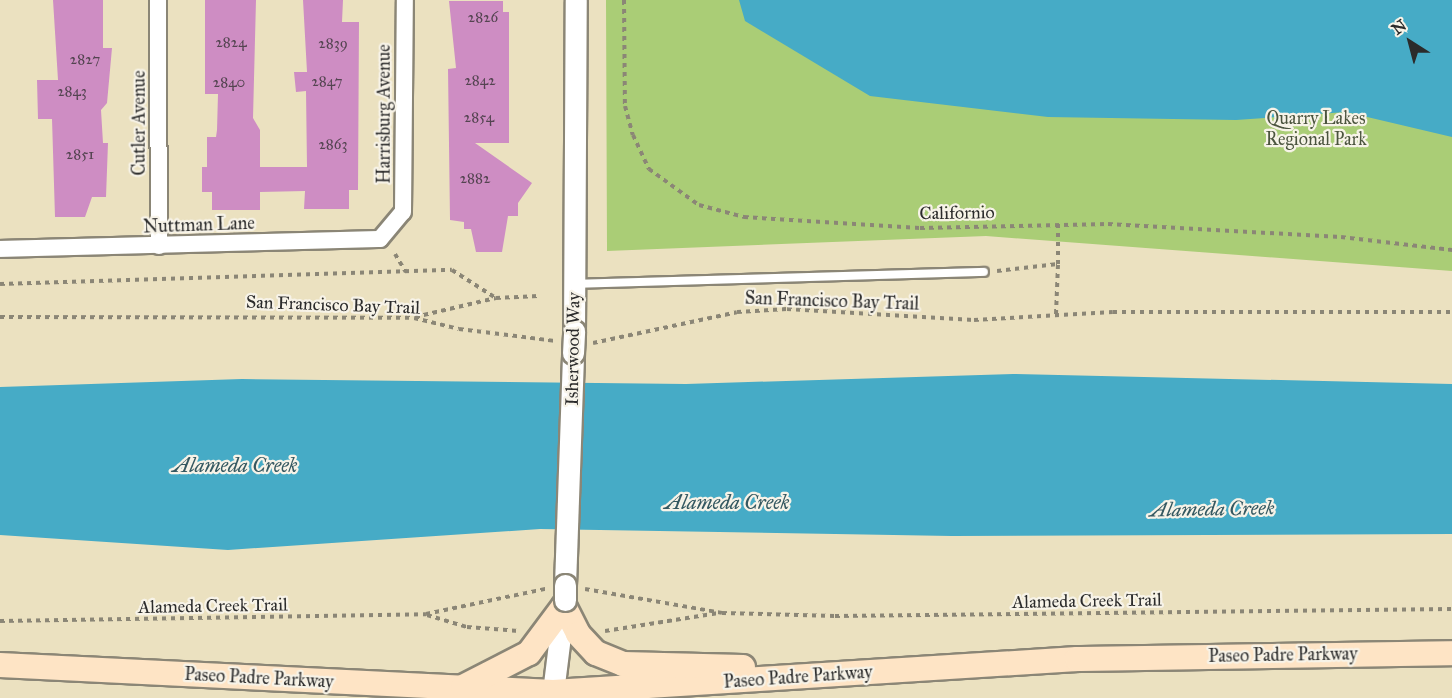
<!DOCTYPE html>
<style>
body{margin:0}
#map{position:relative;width:1452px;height:698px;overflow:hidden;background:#ebe1c0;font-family:"IM FELL Great Primer",serif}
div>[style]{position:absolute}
.green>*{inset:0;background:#aacd76}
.water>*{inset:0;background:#46abc6}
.building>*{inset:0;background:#ce8dc3}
.path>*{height:4px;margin-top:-2px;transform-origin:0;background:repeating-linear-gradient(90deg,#8b8676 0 4.5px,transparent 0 9px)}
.roads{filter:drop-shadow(2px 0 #8b8676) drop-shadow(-2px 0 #8b8676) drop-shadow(0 2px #8b8676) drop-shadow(0 -2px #8b8676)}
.service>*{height:8px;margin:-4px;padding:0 4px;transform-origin:4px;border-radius:4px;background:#fff}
.minor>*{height:16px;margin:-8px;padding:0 8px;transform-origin:8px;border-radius:8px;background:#fff}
.tertiary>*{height:21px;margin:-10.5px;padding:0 10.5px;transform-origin:10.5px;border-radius:10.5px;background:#fff}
.secondary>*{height:24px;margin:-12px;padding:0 12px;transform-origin:12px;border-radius:12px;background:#fee4c5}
.bridges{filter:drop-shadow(2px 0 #8b8676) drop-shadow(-2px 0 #8b8676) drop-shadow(0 2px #8b8676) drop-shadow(0 -2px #8b8676)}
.tertiary-bridge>*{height:21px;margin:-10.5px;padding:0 10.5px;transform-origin:10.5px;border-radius:10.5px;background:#fff}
span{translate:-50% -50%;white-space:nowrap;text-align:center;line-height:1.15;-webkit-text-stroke:4.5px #f7f3e8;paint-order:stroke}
.number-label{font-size:15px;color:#544451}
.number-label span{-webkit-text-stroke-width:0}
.street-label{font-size:18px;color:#2b2b2b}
.park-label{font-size:18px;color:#4b543e}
.water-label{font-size:20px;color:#345861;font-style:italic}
.north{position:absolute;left:1380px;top:12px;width:60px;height:60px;-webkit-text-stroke:4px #f7f3e8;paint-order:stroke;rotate:324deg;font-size:16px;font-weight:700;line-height:24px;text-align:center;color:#2b2b2b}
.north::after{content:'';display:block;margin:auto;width:21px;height:27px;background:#2b2b2b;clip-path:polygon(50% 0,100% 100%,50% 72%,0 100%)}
</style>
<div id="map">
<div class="green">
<i style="clip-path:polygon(606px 0,1452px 0,1452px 271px,986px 236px,607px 251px)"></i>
</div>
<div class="water">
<i style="clip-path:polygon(739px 0,1452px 0,1452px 137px,1346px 112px,1236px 120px,1048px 117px,870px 96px,745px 21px)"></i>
<i style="clip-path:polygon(1013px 374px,1452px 384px,1452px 534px,952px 536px,540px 529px,228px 550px,0 535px,0 387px,242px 379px,686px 384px)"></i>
</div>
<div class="building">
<i style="clip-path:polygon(53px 0,103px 0,103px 48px,112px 48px,107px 103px,101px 110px,103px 143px,108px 143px,106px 197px,92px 197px,85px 217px,55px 217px,52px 119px,38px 119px,37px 80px,58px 80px)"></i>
<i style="clip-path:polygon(205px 0,256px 0,253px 118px,260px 130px,260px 167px,307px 167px,306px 91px,296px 92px,294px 72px,307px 72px,303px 0,343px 0,342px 22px,359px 22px,358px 190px,349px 190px,349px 209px,304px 209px,305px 191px,260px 192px,260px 210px,212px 210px,212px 192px,202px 192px,202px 167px,207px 167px,207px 137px,216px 137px,217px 130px,218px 94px,205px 94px)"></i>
<i style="clip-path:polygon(449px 1px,503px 1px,503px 12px,509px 12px,509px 143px,475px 143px,532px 183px,518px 203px,518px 216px,508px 216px,502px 252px,476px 252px,471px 229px,464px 229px,464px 222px,450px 220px,448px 69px,456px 68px)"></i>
</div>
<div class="path">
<i style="left:624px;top:0;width:106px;rotate:89.5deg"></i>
<i style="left:625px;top:106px;width:30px;rotate:75deg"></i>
<i style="left:633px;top:135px;width:38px;rotate:65deg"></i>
<i style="left:649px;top:169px;width:62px;rotate:35.8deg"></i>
<i style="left:699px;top:205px;width:47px;rotate:14.9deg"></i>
<i style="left:744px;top:217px;width:176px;rotate:3.6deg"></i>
<i style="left:920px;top:228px;width:188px;rotate:-1.2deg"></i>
<i style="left:1108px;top:224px;width:233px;rotate:3.2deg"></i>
<i style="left:1341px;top:237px;width:112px;rotate:6.7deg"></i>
<i style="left:395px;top:254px;width:21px;rotate:59deg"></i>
<i style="left:997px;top:271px;width:61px;rotate:-6.5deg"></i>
<i style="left:1058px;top:264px;width:40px;rotate:-90deg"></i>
<i style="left:0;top:284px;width:452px;rotate:-1.8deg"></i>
<i style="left:452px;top:270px;width:52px;rotate:32.5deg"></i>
<i style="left:1056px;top:314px;width:50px;rotate:-87.7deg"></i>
<i style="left:0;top:317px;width:414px;rotate:0.1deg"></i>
<i style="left:414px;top:318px;width:46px;rotate:13.7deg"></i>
<i style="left:459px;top:329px;width:98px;rotate:7.1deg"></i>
<i style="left:415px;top:317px;width:83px;rotate:-13.2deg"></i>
<i style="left:496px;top:298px;width:42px;rotate:-2.7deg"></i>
<i style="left:593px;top:343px;width:147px;rotate:-12.1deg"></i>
<i style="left:737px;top:312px;width:50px;rotate:-3.4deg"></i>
<i style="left:787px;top:309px;width:187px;rotate:3.4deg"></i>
<i style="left:974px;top:320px;width:139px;rotate:-3.3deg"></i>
<i style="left:1113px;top:312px;width:339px"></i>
<i style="left:585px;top:589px;width:139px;rotate:9.9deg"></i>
<i style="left:722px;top:613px;width:113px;rotate:1.5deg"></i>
<i style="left:835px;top:616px;width:617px;rotate:-0.65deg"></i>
<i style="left:427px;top:615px;width:42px;rotate:16.7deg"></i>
<i style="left:467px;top:627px;width:52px;rotate:4.4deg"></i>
<i style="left:0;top:621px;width:426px;rotate:-0.9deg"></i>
<i style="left:426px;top:614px;width:122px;rotate:-11.9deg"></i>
<i style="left:605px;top:631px;width:115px;rotate:-9deg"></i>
</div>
<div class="roads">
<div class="service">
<i style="left:575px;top:284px;width:409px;rotate:-1.7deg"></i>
</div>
<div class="minor">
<i style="left:158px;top:0;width:246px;rotate:89.8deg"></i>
<i style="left:0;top:249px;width:380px;rotate:-1.5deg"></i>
<i style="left:380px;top:239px;width:35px;rotate:-50deg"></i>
<i style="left:403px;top:212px;width:212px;rotate:-89.5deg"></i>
</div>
<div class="tertiary">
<i style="left:574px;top:331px;width:331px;rotate:-89.7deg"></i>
<i style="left:565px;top:585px;width:232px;rotate:-88deg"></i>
<i style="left:553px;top:692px;width:89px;rotate:-82.9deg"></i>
</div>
<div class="secondary">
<i style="left:0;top:665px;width:554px;rotate:2.8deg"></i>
<i style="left:553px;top:692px;width:525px;rotate:-3.6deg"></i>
<i style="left:1077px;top:659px;width:375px;rotate:-0.9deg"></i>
<i style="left:463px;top:687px;width:74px;rotate:-27.3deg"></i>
<i style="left:529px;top:653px;width:59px;rotate:-53.3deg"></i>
<i style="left:564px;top:606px;width:31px;rotate:63deg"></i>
<i style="left:578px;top:634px;width:26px;rotate:47deg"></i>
<i style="left:596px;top:653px;width:29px;rotate:22deg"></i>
<i style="left:623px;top:664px;width:120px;rotate:1.4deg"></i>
</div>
</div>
<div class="bridges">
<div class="tertiary-bridge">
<i style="left:573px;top:353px;width:22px;rotate:-87deg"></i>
<i style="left:565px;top:600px;width:15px;rotate:-90deg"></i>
</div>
</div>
<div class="number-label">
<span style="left:483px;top:18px">2826</span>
<span style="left:231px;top:43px">2824</span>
<span style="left:333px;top:44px">2839</span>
<span style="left:85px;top:60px">2827</span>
<span style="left:480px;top:81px">2842</span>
<span style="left:327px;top:82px">2847</span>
<span style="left:229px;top:83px">2840</span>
<span style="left:72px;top:92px">2843</span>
<span style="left:479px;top:118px">2854</span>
<span style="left:333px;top:145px">2863</span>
<span style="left:80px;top:155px">2851</span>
<span style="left:475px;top:179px">2882</span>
</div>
<div class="street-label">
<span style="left:384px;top:114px;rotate:-90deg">Harrisburg Avenue</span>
<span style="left:139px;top:123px;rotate:-90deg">Cutler Avenue</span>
<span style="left:957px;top:213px;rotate:-1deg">Californio</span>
<span style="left:199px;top:225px;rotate:-2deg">Nuttman Lane</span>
<span style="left:832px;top:301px;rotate:2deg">San Francisco Bay Trail</span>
<span style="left:333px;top:305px;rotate:2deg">San Francisco Bay Trail</span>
<span style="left:573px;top:349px;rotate:-89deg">Isherwood Way</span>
<span style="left:1087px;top:601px;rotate:-1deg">Alameda Creek Trail</span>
<span style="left:213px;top:606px;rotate:-1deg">Alameda Creek Trail</span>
<span style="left:1283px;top:655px;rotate:-1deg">Paseo Padre Parkway</span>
<span style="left:798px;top:677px;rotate:-4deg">Paseo Padre Parkway</span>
<span style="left:259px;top:678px;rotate:3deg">Paseo Padre Parkway</span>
</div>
<div class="park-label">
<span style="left:1316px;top:129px">Quarry Lakes<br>Regional Park</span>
</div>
<div class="water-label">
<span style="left:235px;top:465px">Alameda Creek</span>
<span style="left:727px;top:502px">Alameda Creek</span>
<span style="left:1212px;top:509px;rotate:-1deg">Alameda Creek</span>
</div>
<div class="north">N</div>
</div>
